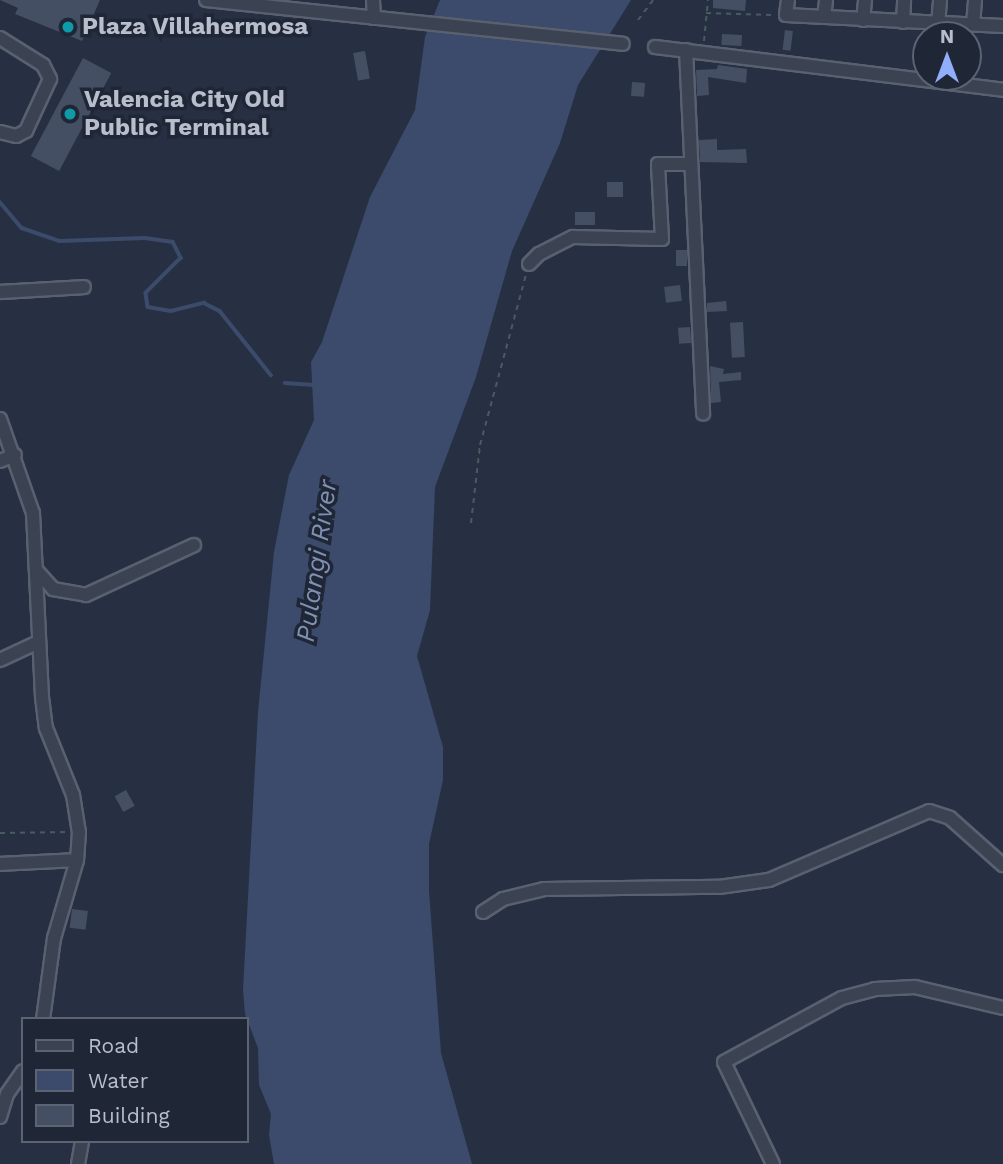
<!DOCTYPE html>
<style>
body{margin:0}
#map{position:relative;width:1003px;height:1164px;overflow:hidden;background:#263042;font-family:"Work Sans",sans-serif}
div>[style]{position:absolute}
.water>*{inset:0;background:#3c4b6b}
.stream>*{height:3.5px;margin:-1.75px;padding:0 1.75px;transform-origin:1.75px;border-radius:1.75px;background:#3c4b6b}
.building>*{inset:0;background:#454f64;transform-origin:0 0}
.path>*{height:2px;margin-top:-1px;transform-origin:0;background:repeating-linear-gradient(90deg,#475b60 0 5px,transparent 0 10px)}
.roads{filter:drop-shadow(2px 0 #59606f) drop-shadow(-2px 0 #59606f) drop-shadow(0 2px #59606f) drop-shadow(0 -2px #59606f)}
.minor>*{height:12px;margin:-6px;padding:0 6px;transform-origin:6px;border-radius:6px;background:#3b4252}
.dots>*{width:19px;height:19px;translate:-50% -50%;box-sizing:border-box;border:4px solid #1f2737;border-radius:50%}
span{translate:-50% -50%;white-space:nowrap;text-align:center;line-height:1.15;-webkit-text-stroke:7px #1f2737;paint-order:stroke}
.poi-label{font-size:24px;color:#b8becc;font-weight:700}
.left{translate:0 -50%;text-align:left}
.water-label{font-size:26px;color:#7f90b3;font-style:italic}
.legend{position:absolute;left:21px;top:1017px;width:228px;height:126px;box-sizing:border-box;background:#1f2737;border:2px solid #5c6373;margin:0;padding:9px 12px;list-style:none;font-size:21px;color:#b8becc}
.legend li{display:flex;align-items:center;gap:14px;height:35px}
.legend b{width:35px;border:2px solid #5c6373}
.north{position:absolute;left:912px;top:21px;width:70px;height:70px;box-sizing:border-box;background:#1f2737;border:2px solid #5c6373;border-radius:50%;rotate:0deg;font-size:19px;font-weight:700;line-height:28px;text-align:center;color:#b8becc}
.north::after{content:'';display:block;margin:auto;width:24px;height:32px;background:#90aef9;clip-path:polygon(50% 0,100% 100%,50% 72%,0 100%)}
</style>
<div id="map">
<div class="water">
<i style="clip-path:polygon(440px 0,631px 0,578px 85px,560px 143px,512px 251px,476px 377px,435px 487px,430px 610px,417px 656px,443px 747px,443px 780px,429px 844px,429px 891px,441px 1053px,472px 1164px,274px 1164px,269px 1135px,271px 1114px,259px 1085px,258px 1048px,245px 1014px,243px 990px,258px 712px,274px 552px,289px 475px,314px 420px,311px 362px,322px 342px,370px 197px,415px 110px,425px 37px)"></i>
</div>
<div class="stream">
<i style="left:0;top:202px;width:34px;rotate:50deg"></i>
<i style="left:22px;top:228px;width:39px;rotate:19deg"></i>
<i style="left:59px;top:241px;width:86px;rotate:-2deg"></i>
<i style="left:145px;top:238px;width:28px;rotate:8deg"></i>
<i style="left:173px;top:242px;width:18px;rotate:63deg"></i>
<i style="left:181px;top:258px;width:49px;rotate:135deg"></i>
<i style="left:146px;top:293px;width:14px;rotate:82deg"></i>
<i style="left:148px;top:307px;width:23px;rotate:10deg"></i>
<i style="left:171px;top:311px;width:34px;rotate:-14deg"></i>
<i style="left:204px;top:303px;width:18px;rotate:27deg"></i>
<i style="left:220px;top:311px;width:82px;rotate:51.4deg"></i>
<i style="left:285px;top:383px;width:29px;rotate:4deg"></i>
</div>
<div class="building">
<i style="clip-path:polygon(0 0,100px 0,82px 41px,15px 14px,18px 8px)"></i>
<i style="clip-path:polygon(713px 0,746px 0,745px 11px,713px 8px)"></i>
<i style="left:785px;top:30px;width:8px;height:20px;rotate:7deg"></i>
<i style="left:722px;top:34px;width:20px;height:11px;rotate:3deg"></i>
<i style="left:365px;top:51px;width:28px;height:12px;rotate:80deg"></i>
<i style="left:83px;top:58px;width:32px;height:111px;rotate:28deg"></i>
<i style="clip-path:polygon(718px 65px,747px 69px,746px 83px,708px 77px,709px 95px,697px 96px,696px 70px,717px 69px)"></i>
<i style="left:632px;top:82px;width:13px;height:14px;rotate:4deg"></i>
<i style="clip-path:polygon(717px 139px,717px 150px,746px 149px,747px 163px,700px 162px,699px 140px)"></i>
<i style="left:607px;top:182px;width:16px;height:15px"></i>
<i style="left:575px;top:212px;width:20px;height:13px"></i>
<i style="left:676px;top:250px;width:11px;height:16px"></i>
<i style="left:680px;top:285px;width:16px;height:16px;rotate:83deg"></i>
<i style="clip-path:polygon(726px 301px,727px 311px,707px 312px,707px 303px)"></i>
<i style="left:743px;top:322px;width:35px;height:13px;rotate:87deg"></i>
<i style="left:690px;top:327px;width:16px;height:12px;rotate:86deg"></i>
<i style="clip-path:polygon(710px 366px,724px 369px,723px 374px,741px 372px,741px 380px,719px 382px,721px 402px,711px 403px)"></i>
<i style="left:126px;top:790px;width:18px;height:13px;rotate:61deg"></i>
<i style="left:72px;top:909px;width:16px;height:19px;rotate:7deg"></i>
</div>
<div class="path">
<i style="left:706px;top:13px;width:69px;rotate:1.7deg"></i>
<i style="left:638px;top:20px;width:25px;rotate:-53deg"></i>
<i style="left:704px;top:41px;width:41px;rotate:-84.4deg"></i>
<i style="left:471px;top:523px;width:79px;rotate:-83.4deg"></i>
<i style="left:480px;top:445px;width:176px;rotate:-74.9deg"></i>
<i style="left:0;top:833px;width:69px;rotate:-0.8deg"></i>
</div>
<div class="roads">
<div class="minor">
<i style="left:206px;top:0;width:419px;rotate:6deg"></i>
<i style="left:373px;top:0;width:18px;rotate:87deg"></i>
<i style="left:788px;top:0;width:15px;rotate:98deg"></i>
<i style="left:786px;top:15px;width:217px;rotate:2.9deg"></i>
<i style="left:824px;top:17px;width:17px;rotate:-83deg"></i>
<i style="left:863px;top:20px;width:20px;rotate:-84deg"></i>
<i style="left:903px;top:22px;width:22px;rotate:-87deg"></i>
<i style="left:938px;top:24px;width:24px;rotate:-85deg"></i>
<i style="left:973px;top:24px;width:24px;rotate:-85deg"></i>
<i style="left:0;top:38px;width:51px;rotate:32.1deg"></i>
<i style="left:43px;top:65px;width:16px;rotate:63deg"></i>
<i style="left:50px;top:79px;width:57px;rotate:114.8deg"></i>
<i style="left:26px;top:131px;width:11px;rotate:153deg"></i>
<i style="left:16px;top:136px;width:16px;rotate:-166deg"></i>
<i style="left:655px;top:47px;width:351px;rotate:7deg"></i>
<i style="left:686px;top:50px;width:364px;rotate:87.3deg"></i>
<i style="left:529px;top:264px;width:14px;rotate:-45deg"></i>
<i style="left:539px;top:254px;width:38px;rotate:-27deg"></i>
<i style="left:573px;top:237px;width:89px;rotate:1.3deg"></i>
<i style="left:662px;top:239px;width:75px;rotate:-93.1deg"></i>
<i style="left:658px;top:164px;width:33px"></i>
<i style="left:0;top:292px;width:84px;rotate:-3.4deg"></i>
<i style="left:0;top:419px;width:100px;rotate:70.7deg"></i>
<i style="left:33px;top:513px;width:184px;rotate:87.2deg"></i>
<i style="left:42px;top:697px;width:31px;rotate:83deg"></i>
<i style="left:46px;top:728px;width:72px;rotate:68.1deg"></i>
<i style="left:73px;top:795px;width:37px;rotate:81deg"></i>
<i style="left:79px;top:832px;width:28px;rotate:94deg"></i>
<i style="left:77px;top:860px;width:81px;rotate:106.4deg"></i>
<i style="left:54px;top:938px;width:82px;rotate:97.7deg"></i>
<i style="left:0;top:461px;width:16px;rotate:-22deg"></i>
<i style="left:37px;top:571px;width:24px;rotate:48deg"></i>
<i style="left:53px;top:589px;width:34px;rotate:10deg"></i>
<i style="left:86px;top:595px;width:119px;rotate:-24.8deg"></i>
<i style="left:0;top:660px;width:40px;rotate:-25deg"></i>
<i style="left:0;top:864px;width:77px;rotate:-3deg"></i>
<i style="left:483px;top:912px;width:24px;rotate:-33deg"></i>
<i style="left:503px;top:899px;width:42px;rotate:-13.7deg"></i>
<i style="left:544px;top:889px;width:175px;rotate:-0.7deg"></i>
<i style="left:719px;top:887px;width:50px;rotate:-8deg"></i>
<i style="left:769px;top:880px;width:174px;rotate:-23.3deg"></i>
<i style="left:929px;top:811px;width:22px;rotate:18deg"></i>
<i style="left:950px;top:818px;width:71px;rotate:41.6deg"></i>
<i style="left:0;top:1117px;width:24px;rotate:-73deg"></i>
<i style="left:7px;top:1094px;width:28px;rotate:-55deg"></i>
<i style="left:78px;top:1164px;width:23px;rotate:-80deg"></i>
<i style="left:773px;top:1164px;width:113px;rotate:-115.7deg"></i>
<i style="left:724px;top:1062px;width:134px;rotate:-28.5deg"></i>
<i style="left:842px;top:998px;width:34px;rotate:-15deg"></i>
<i style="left:875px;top:989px;width:40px;rotate:-2.9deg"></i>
<i style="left:915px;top:987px;width:90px;rotate:13.4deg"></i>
</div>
</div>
<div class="dots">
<i style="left:68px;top:27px;background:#0f9aa8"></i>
<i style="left:70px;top:114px;background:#0f9aa8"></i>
</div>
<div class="poi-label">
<span class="left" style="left:82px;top:27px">Plaza Villahermosa</span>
<span class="left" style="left:84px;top:114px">Valencia City Old<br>Public Terminal</span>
</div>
<div class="water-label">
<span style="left:317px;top:561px;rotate:-82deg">Pulangi River</span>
</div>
<ul class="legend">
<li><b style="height:9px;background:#3b4252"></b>Road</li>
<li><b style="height:19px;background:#3c4b6b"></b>Water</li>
<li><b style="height:19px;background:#454f64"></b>Building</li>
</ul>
<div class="north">N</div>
</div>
